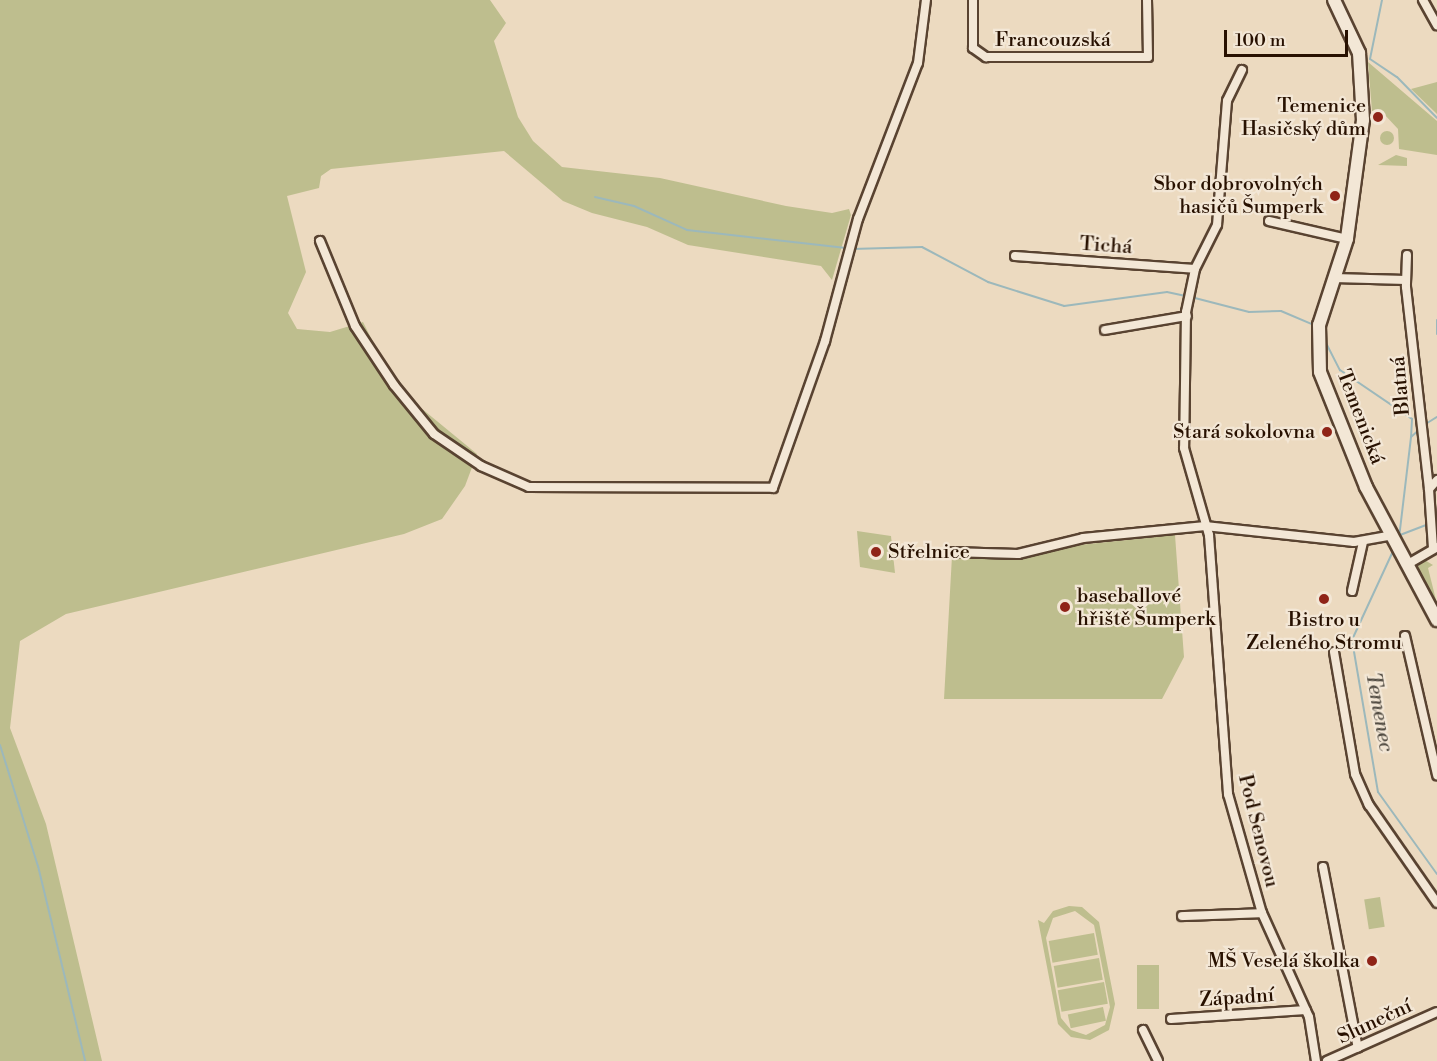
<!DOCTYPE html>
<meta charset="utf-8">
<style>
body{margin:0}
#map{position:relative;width:1437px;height:1061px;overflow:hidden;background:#ecdac0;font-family:"Libre Bodoni",serif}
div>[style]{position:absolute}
.green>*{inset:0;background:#bebe8e;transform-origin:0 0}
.round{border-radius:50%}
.stream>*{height:2px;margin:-1px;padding:0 1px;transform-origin:1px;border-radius:1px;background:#9cb8bb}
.roads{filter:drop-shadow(2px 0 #594331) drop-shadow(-2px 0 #594331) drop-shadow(0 2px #594331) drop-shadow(0 -2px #594331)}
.street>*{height:8px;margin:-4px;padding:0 4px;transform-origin:4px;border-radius:4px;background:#f3e7d6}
.secondary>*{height:12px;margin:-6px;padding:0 6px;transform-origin:6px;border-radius:6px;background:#f3e7d6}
.dots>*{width:16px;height:16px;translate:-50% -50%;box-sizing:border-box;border:3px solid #f3e7d6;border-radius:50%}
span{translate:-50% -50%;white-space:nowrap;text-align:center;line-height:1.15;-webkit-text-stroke:4.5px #f3e7d6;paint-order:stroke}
.street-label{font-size:20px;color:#281101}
.poi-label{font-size:20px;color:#281101}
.right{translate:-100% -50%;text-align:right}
.left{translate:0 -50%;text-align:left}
.water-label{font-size:21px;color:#514b42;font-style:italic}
.scale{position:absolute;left:1224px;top:30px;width:124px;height:27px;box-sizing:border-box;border:3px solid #281101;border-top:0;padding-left:8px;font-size:18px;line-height:21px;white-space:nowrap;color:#281101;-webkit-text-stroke:4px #f3e7d6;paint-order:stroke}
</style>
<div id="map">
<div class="green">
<i style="clip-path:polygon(0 0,490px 0,506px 23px,494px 41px,518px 117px,533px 141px,562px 167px,660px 178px,786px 206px,832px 213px,849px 209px,851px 215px,832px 280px,821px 266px,688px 245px,647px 227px,592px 213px,563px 201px,504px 151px,331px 169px,321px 176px,319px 188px,287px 196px,306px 272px,288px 313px,297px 329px,330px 332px,363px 322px,383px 362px,421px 408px,477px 454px,465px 486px,442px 519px,404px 534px,66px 614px,20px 641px,10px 728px,46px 824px,102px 1061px,0 1061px)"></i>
<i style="clip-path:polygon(1368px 62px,1437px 121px,1437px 155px,1399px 149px,1398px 129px,1384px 114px,1372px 111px)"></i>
<i style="clip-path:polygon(1437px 82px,1437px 114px,1411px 89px)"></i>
<i class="round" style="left:1380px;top:131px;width:14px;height:14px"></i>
<i style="clip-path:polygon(1396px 155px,1407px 158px,1407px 166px,1378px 165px)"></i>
<i style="clip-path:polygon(857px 531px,891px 536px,895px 573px,860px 567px)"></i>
<i style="clip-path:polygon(1175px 535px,1184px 657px,1162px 699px,944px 699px,952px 556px,1024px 557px,1069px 546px)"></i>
<i style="clip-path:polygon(1423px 559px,1433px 565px,1428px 568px,1437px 604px,1417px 568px)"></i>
<i style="left:1380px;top:897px;width:30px;height:16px;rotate:81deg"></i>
<i style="clip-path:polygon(evenodd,1069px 906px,1082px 907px,1099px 922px,1115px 1004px,1109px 1030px,1090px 1040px,1071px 1037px,1058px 1024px,1038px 920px,1044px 923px,1053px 911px,1069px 906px,1075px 911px,1094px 925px,1110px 1007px,1105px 1025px,1086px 1035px,1071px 1030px,1061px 1018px,1046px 938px,1053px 918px,1075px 911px)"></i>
<i style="left:1094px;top:933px;width:22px;height:46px;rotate:80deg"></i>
<i style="left:1099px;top:958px;width:22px;height:46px;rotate:80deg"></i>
<i style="left:1137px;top:965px;width:22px;height:44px"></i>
<i style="left:1104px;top:982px;width:22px;height:47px;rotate:80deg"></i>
<i style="left:1103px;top:1007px;width:14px;height:36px;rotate:78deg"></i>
</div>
<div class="stream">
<i style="left:1382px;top:0;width:60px;rotate:101.5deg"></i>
<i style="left:1370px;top:59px;width:32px;rotate:34deg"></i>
<i style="left:1397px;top:77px;width:57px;rotate:45.7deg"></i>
<i style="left:595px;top:197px;width:40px;rotate:13deg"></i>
<i style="left:634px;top:206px;width:58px;rotate:24.4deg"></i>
<i style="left:687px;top:230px;width:160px;rotate:6.5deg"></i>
<i style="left:852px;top:249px;width:70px;rotate:-1.6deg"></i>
<i style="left:922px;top:247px;width:75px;rotate:27.9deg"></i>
<i style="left:988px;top:282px;width:80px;rotate:17.5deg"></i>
<i style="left:1064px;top:306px;width:104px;rotate:-7.7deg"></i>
<i style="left:1167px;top:292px;width:19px;rotate:12deg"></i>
<i style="left:1191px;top:297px;width:60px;rotate:14.5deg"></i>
<i style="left:1249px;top:312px;width:32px;rotate:-2deg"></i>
<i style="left:1281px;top:311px;width:38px;rotate:23deg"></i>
<i style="left:1437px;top:320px;width:14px;rotate:90deg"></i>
<i style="left:1325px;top:341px;width:33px;rotate:63deg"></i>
<i style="left:1340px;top:370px;width:87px;rotate:34.2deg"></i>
<i style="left:1412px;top:419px;width:18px;rotate:93deg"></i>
<i style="left:1424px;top:425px;width:15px;rotate:-32deg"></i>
<i style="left:1400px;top:535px;width:30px;rotate:-21deg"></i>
<i style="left:1399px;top:538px;width:102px;rotate:-83.2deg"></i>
<i style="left:1411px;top:437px;width:12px;rotate:-42deg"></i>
<i style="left:1394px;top:549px;width:100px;rotate:114.8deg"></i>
<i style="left:1352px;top:640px;width:154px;rotate:80.3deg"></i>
<i style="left:1378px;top:792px;width:101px;rotate:54.3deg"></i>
<i style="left:0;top:745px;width:127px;rotate:72.6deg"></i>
<i style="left:38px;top:866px;width:201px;rotate:76.4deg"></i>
</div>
<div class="roads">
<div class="street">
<i style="left:973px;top:0;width:48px;rotate:90deg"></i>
<i style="left:973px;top:48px;width:16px;rotate:35deg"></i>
<i style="left:986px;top:57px;width:162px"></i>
<i style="left:1148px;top:57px;width:57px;rotate:-91deg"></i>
<i style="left:1423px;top:0;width:29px;rotate:61deg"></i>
<i style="left:1242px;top:70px;width:34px;rotate:116deg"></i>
<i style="left:1227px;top:101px;width:124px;rotate:94.6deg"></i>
<i style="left:1217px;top:225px;width:49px;rotate:116.6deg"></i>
<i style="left:1195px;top:269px;width:44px;rotate:101.8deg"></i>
<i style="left:1186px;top:312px;width:136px;rotate:90.8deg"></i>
<i style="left:1184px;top:448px;width:91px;rotate:74deg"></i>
<i style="left:1209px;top:535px;width:260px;rotate:85.8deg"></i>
<i style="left:1228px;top:794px;width:124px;rotate:74.1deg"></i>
<i style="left:1262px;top:913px;width:114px;rotate:65.7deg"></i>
<i style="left:1309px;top:1017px;width:45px;rotate:81deg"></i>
<i style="left:1269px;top:221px;width:80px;rotate:13deg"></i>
<i style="left:320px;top:241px;width:92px;rotate:67.6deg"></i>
<i style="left:355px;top:326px;width:71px;rotate:56.5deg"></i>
<i style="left:394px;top:385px;width:63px;rotate:50.8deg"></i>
<i style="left:434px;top:434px;width:57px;rotate:34.2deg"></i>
<i style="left:481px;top:466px;width:52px;rotate:23.6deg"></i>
<i style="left:529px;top:487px;width:244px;rotate:0.2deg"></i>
<i style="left:773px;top:488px;width:156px;rotate:-70.5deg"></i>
<i style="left:825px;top:341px;width:126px;rotate:-74.9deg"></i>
<i style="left:858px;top:219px;width:167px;rotate:-69deg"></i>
<i style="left:918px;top:63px;width:64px;rotate:-82.8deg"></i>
<i style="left:1407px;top:255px;width:32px;rotate:92deg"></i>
<i style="left:1406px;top:287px;width:203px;rotate:83.5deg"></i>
<i style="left:1015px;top:256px;width:180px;rotate:4.1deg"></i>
<i style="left:1334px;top:278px;width:72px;rotate:1.6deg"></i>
<i style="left:1105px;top:330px;width:83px;rotate:-9.7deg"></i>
<i style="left:1433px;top:548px;width:59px;rotate:-93.9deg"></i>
<i style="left:1429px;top:489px;width:12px;rotate:-48deg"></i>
<i style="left:950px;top:552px;width:68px;rotate:1.7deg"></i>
<i style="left:1018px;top:554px;width:67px;rotate:-13.8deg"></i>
<i style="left:1083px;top:538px;width:123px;rotate:-5.6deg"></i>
<i style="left:1205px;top:526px;width:150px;rotate:6.1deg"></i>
<i style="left:1354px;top:542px;width:40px;rotate:-10deg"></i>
<i style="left:1408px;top:564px;width:34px;rotate:-30deg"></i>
<i style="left:1352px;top:591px;width:50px;rotate:-77.3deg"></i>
<i style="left:1405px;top:636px;width:143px;rotate:77deg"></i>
<i style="left:1334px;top:652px;width:124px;rotate:80.2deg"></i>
<i style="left:1355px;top:774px;width:34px;rotate:66deg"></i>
<i style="left:1369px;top:805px;width:119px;rotate:55.2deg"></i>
<i style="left:1323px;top:867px;width:184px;rotate:79.1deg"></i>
<i style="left:1182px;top:916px;width:80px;rotate:-2.1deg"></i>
<i style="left:1171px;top:1019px;width:135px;rotate:-3.8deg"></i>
<i style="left:1143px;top:1030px;width:34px;rotate:64deg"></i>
<i style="left:1327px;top:1061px;width:120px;rotate:-24deg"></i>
</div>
<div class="secondary">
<i style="left:1334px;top:0;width:59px;rotate:64.7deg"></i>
<i style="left:1359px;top:53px;width:67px;rotate:86.6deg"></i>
<i style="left:1363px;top:120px;width:120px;rotate:97.7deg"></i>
<i style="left:1347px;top:239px;width:90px;rotate:108deg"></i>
<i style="left:1319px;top:325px;width:47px;rotate:88.8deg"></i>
<i style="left:1320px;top:372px;width:124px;rotate:68.2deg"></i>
<i style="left:1366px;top:487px;width:151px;rotate:61.9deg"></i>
</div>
</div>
<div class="dots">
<i style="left:1378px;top:117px;background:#8f2418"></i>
<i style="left:1335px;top:196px;background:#8f2418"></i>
<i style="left:1327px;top:432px;background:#8f2418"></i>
<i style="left:876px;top:552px;background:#8f2418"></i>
<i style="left:1324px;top:599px;background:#8f2418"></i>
<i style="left:1065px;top:607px;background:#8f2418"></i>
<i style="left:1372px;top:961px;background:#8f2418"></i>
</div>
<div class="street-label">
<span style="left:1053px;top:40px">Francouzská</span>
<span style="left:1106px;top:246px;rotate:4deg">Tichá</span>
<span style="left:1401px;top:386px;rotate:-95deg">Blatná</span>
<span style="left:1360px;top:417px;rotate:69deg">Temenická</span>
<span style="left:1258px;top:831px;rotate:76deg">Pod Senovou</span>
<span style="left:1237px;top:998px;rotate:-4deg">Západní</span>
<span style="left:1375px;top:1022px;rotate:-25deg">Sluneční</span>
</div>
<div class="poi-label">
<span class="right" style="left:1366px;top:118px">Temenice<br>Hasičský dům</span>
<span class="right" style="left:1323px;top:196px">Sbor dobrovolných<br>hasičů Šumperk</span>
<span class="right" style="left:1315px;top:432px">Stará sokolovna</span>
<span class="left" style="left:888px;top:552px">Střelnice</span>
<span class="left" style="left:1077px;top:608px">baseballové<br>hřiště Šumperk</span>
<span style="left:1324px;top:632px">Bistro u<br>Zeleného Stromu</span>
<span class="right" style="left:1360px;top:961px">MŠ Veselá školka</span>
</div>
<div class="water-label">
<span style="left:1379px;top:712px;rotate:80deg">Temenec</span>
</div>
<div class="scale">100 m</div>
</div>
